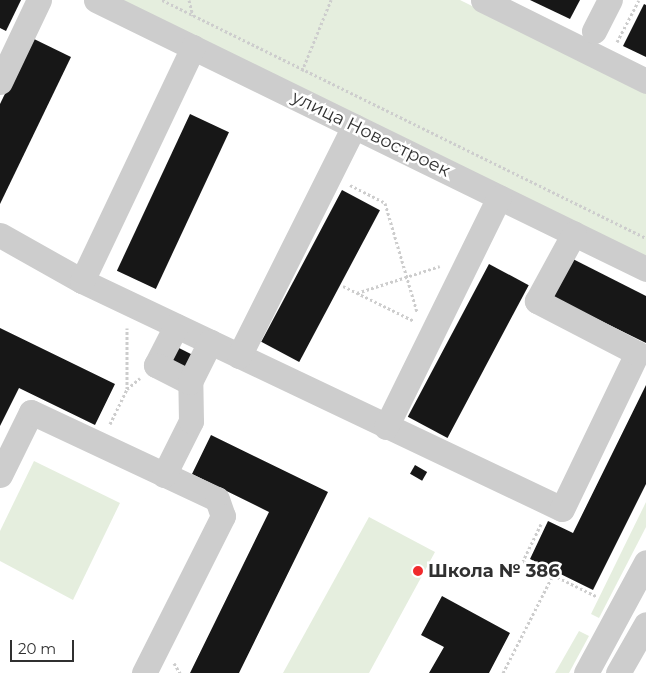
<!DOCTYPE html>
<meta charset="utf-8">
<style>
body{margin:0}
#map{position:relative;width:646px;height:673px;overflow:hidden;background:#fff;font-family:Montserrat,sans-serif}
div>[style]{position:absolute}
.green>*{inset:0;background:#e5eede}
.building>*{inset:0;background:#171717;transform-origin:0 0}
.path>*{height:3px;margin-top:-1.5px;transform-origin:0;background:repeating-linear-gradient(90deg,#cdcdcd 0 2.5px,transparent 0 5px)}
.minor>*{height:25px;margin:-12.5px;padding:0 12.5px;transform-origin:12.5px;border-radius:12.5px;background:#cdcdcd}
.dots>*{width:14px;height:14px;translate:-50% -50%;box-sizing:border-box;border:2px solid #fff;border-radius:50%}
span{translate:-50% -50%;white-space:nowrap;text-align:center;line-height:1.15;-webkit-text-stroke:5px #fff;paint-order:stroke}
.street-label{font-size:18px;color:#303030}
.poi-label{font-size:18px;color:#303030;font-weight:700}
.left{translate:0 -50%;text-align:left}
.scale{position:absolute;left:10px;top:640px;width:64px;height:22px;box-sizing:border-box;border:2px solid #303030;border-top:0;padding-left:6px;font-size:15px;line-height:18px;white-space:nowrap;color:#303030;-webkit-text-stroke:4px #fff;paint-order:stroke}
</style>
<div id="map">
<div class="green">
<i style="clip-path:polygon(120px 0,460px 0,646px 92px,646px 258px)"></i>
<i style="clip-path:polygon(34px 461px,120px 503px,73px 600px,0 561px,0 531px)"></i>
<i style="clip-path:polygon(646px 502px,646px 527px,599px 618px,591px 614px)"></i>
<i style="clip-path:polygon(369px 517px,435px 552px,369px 673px,283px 673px)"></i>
<i style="clip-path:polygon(579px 631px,589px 636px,569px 673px,555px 673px)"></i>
</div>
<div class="building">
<i style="clip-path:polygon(0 0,21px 0,6px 31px,0 28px)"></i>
<i style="clip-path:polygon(530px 0,580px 0,570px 19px)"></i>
<i style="clip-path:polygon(644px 4px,646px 5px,646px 57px,623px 46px)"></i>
<i style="clip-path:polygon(32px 38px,71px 57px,0 204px,0 104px)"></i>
<i style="left:190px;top:114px;width:43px;height:173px;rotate:25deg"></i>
<i style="left:342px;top:190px;width:43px;height:172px;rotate:28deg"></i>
<i style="clip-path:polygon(565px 255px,646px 296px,646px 343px,546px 294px)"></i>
<i style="left:489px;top:264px;width:45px;height:173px;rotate:28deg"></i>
<i style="clip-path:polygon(0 328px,115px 384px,95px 425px,19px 388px,0 426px)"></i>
<i style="left:177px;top:347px;width:20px;height:17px;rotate:27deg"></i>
<i style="clip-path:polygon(646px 385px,646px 484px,593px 590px,530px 559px,548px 521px,573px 533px)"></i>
<i style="clip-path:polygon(211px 435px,328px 492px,239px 673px,190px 673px,269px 512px,192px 474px)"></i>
<i style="left:415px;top:465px;width:14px;height:10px;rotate:30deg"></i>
<i style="clip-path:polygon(442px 596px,510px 633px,489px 673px,429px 673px,444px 647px,421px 635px)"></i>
</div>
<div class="path">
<i style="left:162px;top:0;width:539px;rotate:26.18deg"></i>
<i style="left:189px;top:0;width:16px;rotate:76deg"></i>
<i style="left:617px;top:42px;width:47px;rotate:-62.4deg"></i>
<i style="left:302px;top:71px;width:77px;rotate:-67.8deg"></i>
<i style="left:350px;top:185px;width:39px;rotate:27deg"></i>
<i style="left:385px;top:203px;width:114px;rotate:73.6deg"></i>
<i style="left:343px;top:286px;width:79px;rotate:26.2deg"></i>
<i style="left:357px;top:293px;width:87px;rotate:-18deg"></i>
<i style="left:127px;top:389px;width:61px;rotate:-90deg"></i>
<i style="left:110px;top:424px;width:39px;rotate:-64deg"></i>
<i style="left:127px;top:389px;width:17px;rotate:-40deg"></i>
<i style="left:541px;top:524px;width:41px;rotate:115.9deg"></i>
<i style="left:523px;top:561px;width:33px;rotate:25deg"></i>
<i style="left:174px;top:663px;width:12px;rotate:59deg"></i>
<i style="left:503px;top:673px;width:110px;rotate:-63deg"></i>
<i style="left:553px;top:575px;width:48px;rotate:26deg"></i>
</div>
<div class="minor">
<i style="left:96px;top:0;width:612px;rotate:26.06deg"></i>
<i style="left:483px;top:0;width:182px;rotate:26.4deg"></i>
<i style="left:594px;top:31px;width:35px;rotate:-63deg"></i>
<i style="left:0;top:82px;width:91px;rotate:-64.6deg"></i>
<i style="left:0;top:235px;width:94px;rotate:29.3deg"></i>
<i style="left:82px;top:281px;width:531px;rotate:25.41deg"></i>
<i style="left:562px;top:509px;width:173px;rotate:-64.3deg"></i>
<i style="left:637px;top:353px;width:113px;rotate:-152.5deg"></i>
<i style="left:537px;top:301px;width:77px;rotate:-61.4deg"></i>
<i style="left:82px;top:281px;width:259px;rotate:-64.6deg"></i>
<i style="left:176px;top:326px;width:44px;rotate:117.1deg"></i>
<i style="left:156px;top:365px;width:38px;rotate:27deg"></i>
<i style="left:239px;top:356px;width:257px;rotate:-63.4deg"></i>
<i style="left:386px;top:427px;width:256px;rotate:-63.8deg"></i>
<i style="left:0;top:475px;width:70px;rotate:-63.8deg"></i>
<i style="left:31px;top:412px;width:205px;rotate:25.1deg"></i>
<i style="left:217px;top:499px;width:18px;rotate:71deg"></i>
<i style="left:223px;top:516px;width:176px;rotate:116.7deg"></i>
<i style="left:164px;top:475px;width:60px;rotate:-63.4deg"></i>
<i style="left:191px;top:421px;width:39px;rotate:-91deg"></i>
<i style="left:190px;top:382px;width:45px;rotate:-63.4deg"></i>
<i style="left:586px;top:673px;width:126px;rotate:-61.6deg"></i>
<i style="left:618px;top:673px;width:56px;rotate:-60.3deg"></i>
</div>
<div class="dots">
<i style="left:418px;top:571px;background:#f02a2c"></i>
</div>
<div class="street-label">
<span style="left:371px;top:134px;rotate:26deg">улица Новостроек</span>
</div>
<div class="poi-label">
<span class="left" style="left:428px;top:571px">Школа № 386</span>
</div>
<div class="scale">20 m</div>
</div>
